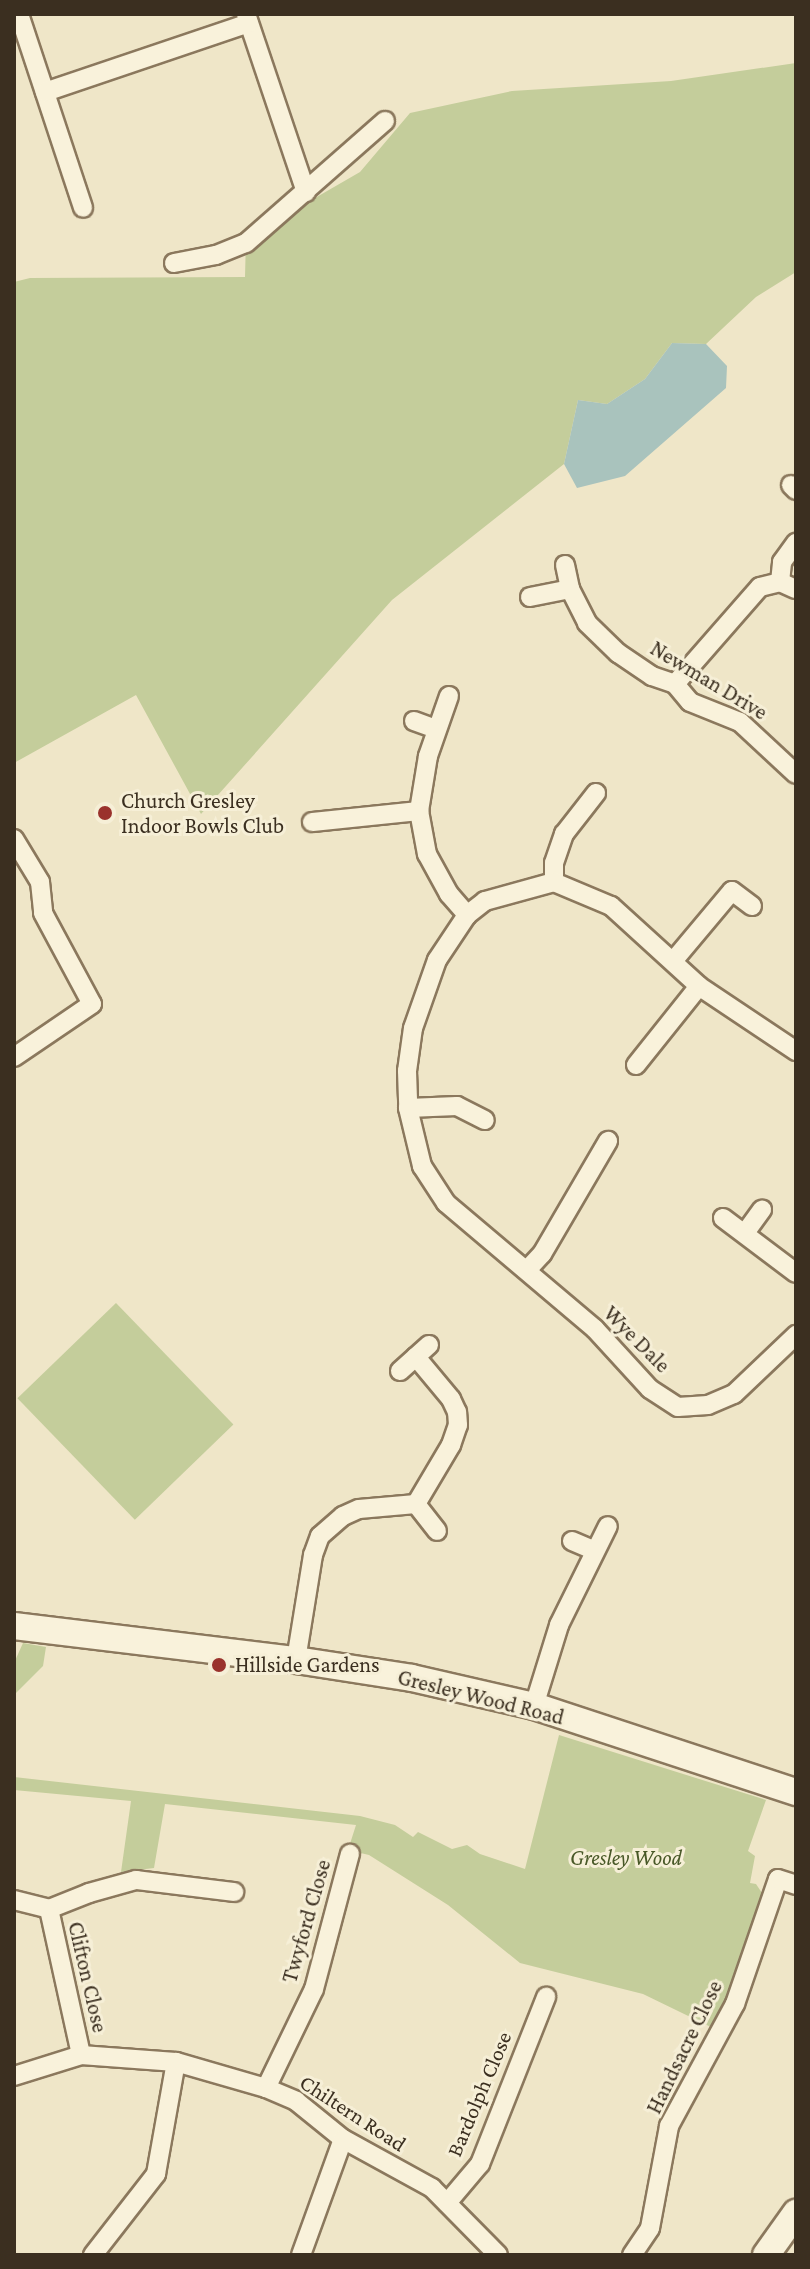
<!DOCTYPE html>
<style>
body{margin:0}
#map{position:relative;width:810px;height:2269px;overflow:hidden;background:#efe6c8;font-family:"Crimson Pro",serif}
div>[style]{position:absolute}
.green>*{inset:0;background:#c4cd9b;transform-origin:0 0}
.water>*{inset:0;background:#a9c3bd}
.roads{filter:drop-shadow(2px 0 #8b785d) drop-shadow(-2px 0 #8b785d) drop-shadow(0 2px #8b785d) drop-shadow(0 -2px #8b785d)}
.street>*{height:18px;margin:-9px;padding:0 9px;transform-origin:9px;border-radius:9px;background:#f9f2db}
.secondary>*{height:26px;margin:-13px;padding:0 13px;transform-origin:13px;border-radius:13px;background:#f9f2db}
.dots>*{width:22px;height:22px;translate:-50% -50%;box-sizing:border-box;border:4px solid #f6efd7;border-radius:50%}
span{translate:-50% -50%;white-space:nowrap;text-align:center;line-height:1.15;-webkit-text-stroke:6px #f6efd7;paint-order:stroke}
.street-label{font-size:22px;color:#3b2f20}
.poi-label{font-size:22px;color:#3b2f20}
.left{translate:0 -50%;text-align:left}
.park-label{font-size:22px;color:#485827;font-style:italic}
.frame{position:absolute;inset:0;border:16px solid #3b2f20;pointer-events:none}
</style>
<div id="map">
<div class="green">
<i style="clip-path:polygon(796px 63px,796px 272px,756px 297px,706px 344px,672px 343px,645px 379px,607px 404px,578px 400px,564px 464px,392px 600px,201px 814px,136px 695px,14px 763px,14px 282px,30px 278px,245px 277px,246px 238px,360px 172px,410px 113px,512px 91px,671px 81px)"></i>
<i style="left:116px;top:1303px;width:169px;height:137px;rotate:46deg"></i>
<i style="clip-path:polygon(23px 1643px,46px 1647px,43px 1666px,14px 1695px,14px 1663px)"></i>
<i style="clip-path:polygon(559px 1735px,766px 1800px,748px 1851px,755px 1856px,750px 1883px,756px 1884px,764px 1896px,732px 1995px,715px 2029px,643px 1994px,520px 1963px,448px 1905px,369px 1855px,348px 1850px,356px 1825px,165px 1804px,154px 1868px,121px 1872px,131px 1801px,14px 1790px,14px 1777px,360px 1816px,395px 1825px,413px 1837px,418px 1832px,452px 1849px,467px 1845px,480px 1854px,525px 1869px)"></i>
</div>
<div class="water">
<i style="clip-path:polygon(672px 343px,706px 344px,727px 366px,726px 388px,625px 476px,577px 488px,564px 464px,578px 400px,607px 404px,645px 379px)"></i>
</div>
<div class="roads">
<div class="street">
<i style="left:19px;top:14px;width:204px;rotate:71.7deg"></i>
<i style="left:246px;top:14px;width:188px;rotate:71.4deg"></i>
<i style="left:45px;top:92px;width:215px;rotate:-18.7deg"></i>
<i style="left:174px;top:263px;width:43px;rotate:-10.8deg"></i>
<i style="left:216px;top:255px;width:32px;rotate:-22deg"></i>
<i style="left:246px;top:243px;width:185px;rotate:-41.3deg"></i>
<i style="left:791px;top:485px;width:7px;rotate:45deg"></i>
<i style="left:565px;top:565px;width:25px;rotate:78deg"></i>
<i style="left:570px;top:589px;width:38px;rotate:63deg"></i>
<i style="left:587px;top:623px;width:43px;rotate:44.1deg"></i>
<i style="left:618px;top:653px;width:41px;rotate:34.1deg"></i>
<i style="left:652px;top:676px;width:24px;rotate:19deg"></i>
<i style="left:675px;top:684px;width:23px;rotate:50deg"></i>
<i style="left:690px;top:702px;width:54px;rotate:21.8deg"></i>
<i style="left:740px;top:722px;width:76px;rotate:42.9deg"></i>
<i style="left:780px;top:582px;width:20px;rotate:-84deg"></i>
<i style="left:782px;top:562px;width:24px;rotate:-54deg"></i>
<i style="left:530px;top:597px;width:41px;rotate:-11.3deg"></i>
<i style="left:675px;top:684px;width:129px;rotate:-48.8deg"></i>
<i style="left:760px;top:587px;width:21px;rotate:-14deg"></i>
<i style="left:780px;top:582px;width:17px;rotate:24deg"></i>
<i style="left:449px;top:696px;width:64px;rotate:109.3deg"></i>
<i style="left:428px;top:756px;width:56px;rotate:99.3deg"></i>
<i style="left:419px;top:811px;width:44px;rotate:79.5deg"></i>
<i style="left:427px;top:854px;width:46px;rotate:61.2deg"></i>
<i style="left:449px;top:894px;width:28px;rotate:49deg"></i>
<i style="left:414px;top:721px;width:23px;rotate:20deg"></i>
<i style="left:312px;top:822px;width:108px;rotate:-5.9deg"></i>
<i style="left:14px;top:839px;width:50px;rotate:58.8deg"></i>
<i style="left:40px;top:882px;width:31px;rotate:84deg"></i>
<i style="left:43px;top:913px;width:103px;rotate:61.7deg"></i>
<i style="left:92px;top:1004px;width:94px;rotate:145.8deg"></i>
<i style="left:554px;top:882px;width:19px;rotate:-90deg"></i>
<i style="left:554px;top:863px;width:31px;rotate:-71deg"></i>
<i style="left:564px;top:834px;width:52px;rotate:-52deg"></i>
<i style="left:674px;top:960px;width:90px;rotate:-50deg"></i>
<i style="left:732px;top:891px;width:25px;rotate:37deg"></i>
<i style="left:796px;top:1051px;width:117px;rotate:-146.2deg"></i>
<i style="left:699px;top:986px;width:119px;rotate:-137.7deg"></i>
<i style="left:611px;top:906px;width:62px;rotate:-157.2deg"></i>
<i style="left:554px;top:882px;width:72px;rotate:164.6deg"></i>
<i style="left:485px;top:901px;width:23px;rotate:142deg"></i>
<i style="left:467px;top:915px;width:54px;rotate:123.7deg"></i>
<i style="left:437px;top:960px;width:72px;rotate:109.4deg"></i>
<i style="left:413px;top:1028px;width:43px;rotate:97.9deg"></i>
<i style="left:407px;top:1071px;width:37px;rotate:88deg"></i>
<i style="left:408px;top:1108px;width:60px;rotate:76.4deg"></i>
<i style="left:422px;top:1166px;width:44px;rotate:57deg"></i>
<i style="left:446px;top:1203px;width:195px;rotate:40.2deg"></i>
<i style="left:595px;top:1329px;width:81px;rotate:47.5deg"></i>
<i style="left:650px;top:1389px;width:33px;rotate:33deg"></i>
<i style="left:678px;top:1407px;width:30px;rotate:-4deg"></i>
<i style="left:708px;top:1405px;width:28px;rotate:-23deg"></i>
<i style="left:734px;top:1394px;width:86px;rotate:-43.6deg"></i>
<i style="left:636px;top:1065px;width:101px;rotate:-51.4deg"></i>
<i style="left:408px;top:1108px;width:49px;rotate:-2.3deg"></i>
<i style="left:457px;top:1106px;width:31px;rotate:27deg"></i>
<i style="left:723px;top:1218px;width:91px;rotate:37deg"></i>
<i style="left:745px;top:1233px;width:29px;rotate:-54deg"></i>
<i style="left:527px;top:1270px;width:22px;rotate:-47deg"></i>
<i style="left:542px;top:1254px;width:131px;rotate:-59.7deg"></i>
<i style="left:400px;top:1371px;width:39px;rotate:-42deg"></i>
<i style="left:416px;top:1504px;width:34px;rotate:52deg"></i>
<i style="left:572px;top:1541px;width:23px;rotate:23deg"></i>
<i style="left:296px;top:1660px;width:106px;rotate:-80.8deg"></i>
<i style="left:313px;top:1555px;width:20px;rotate:-70deg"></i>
<i style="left:320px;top:1536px;width:30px;rotate:-41deg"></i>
<i style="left:343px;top:1516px;width:17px;rotate:-24deg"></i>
<i style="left:359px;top:1509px;width:57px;rotate:-5deg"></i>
<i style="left:416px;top:1504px;width:69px;rotate:-59.3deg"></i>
<i style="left:451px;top:1445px;width:21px;rotate:-71deg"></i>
<i style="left:458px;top:1425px;width:13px;rotate:-94deg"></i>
<i style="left:457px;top:1412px;width:14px;rotate:-115deg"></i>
<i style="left:451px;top:1399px;width:55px;rotate:-129.8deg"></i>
<i style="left:534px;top:1706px;width:85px;rotate:-72.8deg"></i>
<i style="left:559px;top:1625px;width:110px;rotate:-63.7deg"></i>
<i style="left:14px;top:1900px;width:36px;rotate:14deg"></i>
<i style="left:49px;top:1909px;width:149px;rotate:77.6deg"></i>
<i style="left:49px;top:1909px;width:43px;rotate:-21.8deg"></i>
<i style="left:89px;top:1893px;width:49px;rotate:-15.5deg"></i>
<i style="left:136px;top:1880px;width:99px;rotate:7deg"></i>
<i style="left:14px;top:2076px;width:70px;rotate:-17.4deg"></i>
<i style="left:81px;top:2055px;width:95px;rotate:4.2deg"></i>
<i style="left:176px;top:2062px;width:94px;rotate:16.1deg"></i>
<i style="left:266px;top:2088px;width:33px;rotate:23deg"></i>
<i style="left:296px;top:2101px;width:60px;rotate:39deg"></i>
<i style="left:343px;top:2139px;width:102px;rotate:28.8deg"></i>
<i style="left:432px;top:2188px;width:94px;rotate:45.4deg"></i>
<i style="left:266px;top:2088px;width:110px;rotate:-64.1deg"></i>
<i style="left:314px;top:1989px;width:140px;rotate:-75.1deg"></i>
<i style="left:447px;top:2203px;width:51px;rotate:-49.8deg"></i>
<i style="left:480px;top:2164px;width:180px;rotate:-68.4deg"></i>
<i style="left:93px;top:2255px;width:103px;rotate:-52.1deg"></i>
<i style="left:156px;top:2174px;width:114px;rotate:-79.9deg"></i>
<i style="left:301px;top:2255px;width:123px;rotate:-70.1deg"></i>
<i style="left:632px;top:2255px;width:32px;rotate:-56deg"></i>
<i style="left:650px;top:2228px;width:104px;rotate:-79.4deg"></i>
<i style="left:669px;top:2126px;width:139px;rotate:-61.6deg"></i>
<i style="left:735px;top:2004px;width:132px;rotate:-71deg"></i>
<i style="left:778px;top:1879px;width:19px;rotate:18deg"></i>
</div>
<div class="secondary">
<i style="left:14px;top:1626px;width:284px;rotate:6.9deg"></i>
<i style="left:296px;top:1660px;width:117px;rotate:8.8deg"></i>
<i style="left:412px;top:1678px;width:125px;rotate:12.9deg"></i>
<i style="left:534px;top:1706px;width:276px;rotate:18.2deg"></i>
<i style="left:766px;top:2255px;width:52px;rotate:-54.5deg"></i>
</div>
</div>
<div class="dots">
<i style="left:105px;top:813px;background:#9a322c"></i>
<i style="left:219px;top:1665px;background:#9a322c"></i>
</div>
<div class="street-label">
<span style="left:709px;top:680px;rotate:31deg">Newman Drive</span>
<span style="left:637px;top:1339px;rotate:45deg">Wye Dale</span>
<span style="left:481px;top:1697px;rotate:14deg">Gresley Wood Road</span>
<span style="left:306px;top:1921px;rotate:-74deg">Twyford Close</span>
<span style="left:88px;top:1977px;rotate:77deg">Clifton Close</span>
<span style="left:684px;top:2047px;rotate:-64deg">Handsacre Close</span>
<span style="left:479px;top:2094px;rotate:-67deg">Bardolph Close</span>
<span style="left:353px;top:2113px;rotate:33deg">Chiltern Road</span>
</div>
<div class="poi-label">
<span class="left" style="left:121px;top:813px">Church Gresley<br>Indoor Bowls Club</span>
<span class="left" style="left:235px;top:1665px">Hillside Gardens</span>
</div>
<div class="park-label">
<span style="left:626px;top:1858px">Gresley Wood</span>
</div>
<div class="frame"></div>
</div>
